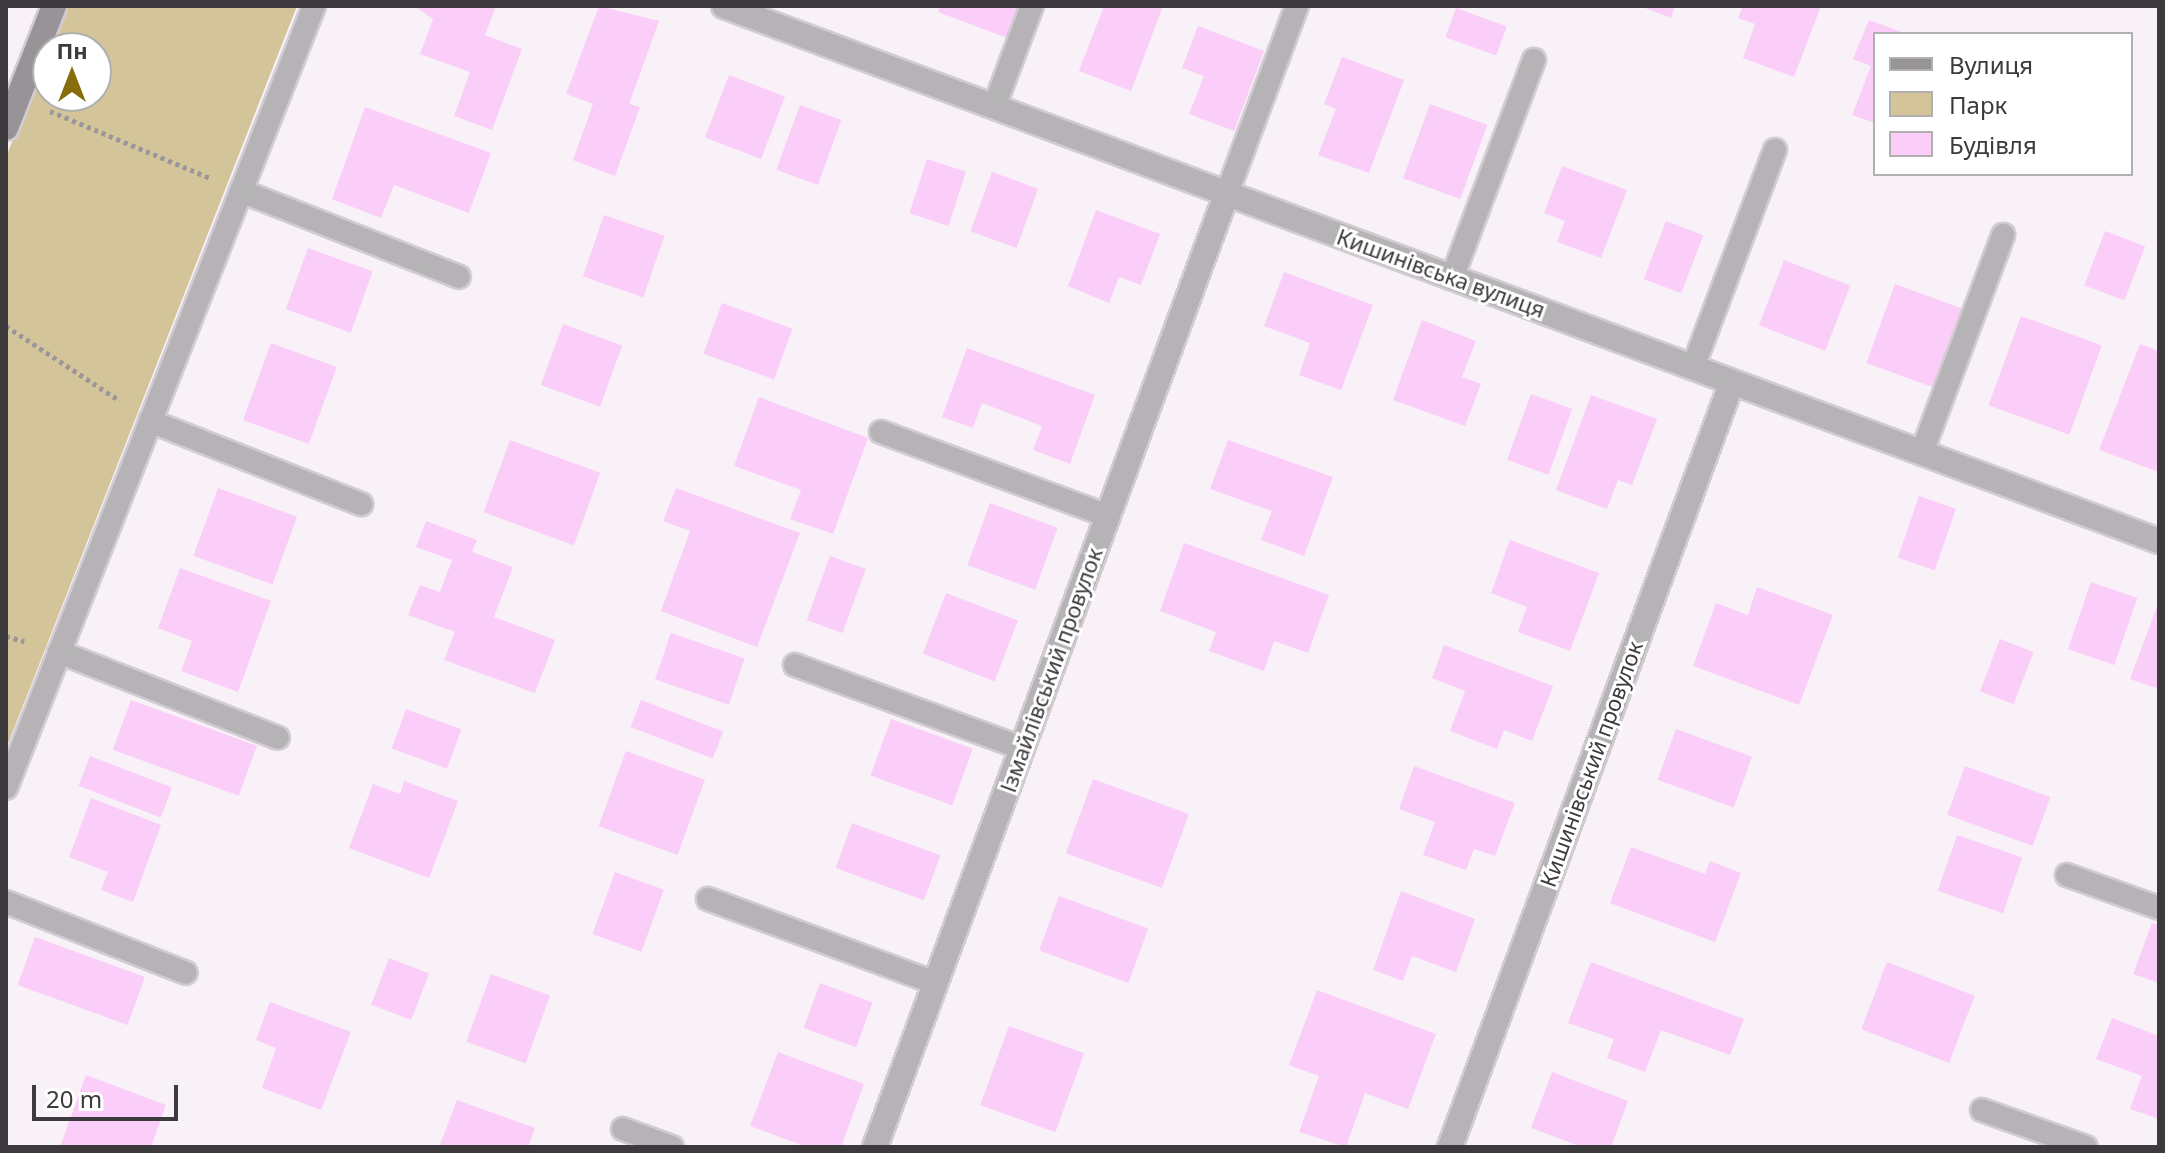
<!DOCTYPE html>
<meta charset="utf-8">
<style>
body{margin:0}
#map{position:relative;width:2165px;height:1153px;overflow:hidden;background:#f8f1f7;font-family:"Noto Sans",sans-serif}
div>[style]{position:absolute}
.green>*{inset:0;background:#d3c499}
.building>*{inset:0;background:#facef8;transform-origin:0 0}
.path>*{height:5px;margin-top:-2.5px;transform-origin:0;background:repeating-linear-gradient(90deg,#9a969a 0 4px,transparent 0 8px)}
.roads{filter:drop-shadow(2px 0 #d2ccd2) drop-shadow(-2px 0 #d2ccd2) drop-shadow(0 2px #d2ccd2) drop-shadow(0 -2px #d2ccd2)}
.lane>*{height:22px;margin:-11px;padding:0 11px;transform-origin:11px;border-radius:11px;background:#b5b3b5}
.street>*{height:24px;margin:-12px;padding:0 12px;transform-origin:12px;border-radius:12px;background:#b5b3b5}
.secondary>*{height:24px;margin:-12px;padding:0 12px;transform-origin:12px;border-radius:12px;background:#979397}
span{translate:-50% -50%;white-space:nowrap;text-align:center;line-height:1.15;-webkit-text-stroke:6px #fff;paint-order:stroke}
.street-label{font-size:22px;color:#3c3a3c}
.frame{position:absolute;inset:0;border:8px solid #3c3a3c;pointer-events:none}
.legend{position:absolute;left:1873px;top:32px;width:260px;height:144px;box-sizing:border-box;background:#fff;border:2px solid #b1b0b1;margin:0;padding:10px 14px;list-style:none;font-size:24px;color:#3c3a3c}
.legend li{display:flex;align-items:center;gap:16px;height:40px}
.legend b{width:40px;border:2px solid #b1b0b1}
.north{position:absolute;left:32px;top:32px;width:80px;height:80px;box-sizing:border-box;background:#fff;border:2px solid #b1b0b1;border-radius:50%;rotate:0deg;font-size:22px;font-weight:700;line-height:32px;text-align:center;color:#3c3a3c}
.north::after{content:'';display:block;margin:auto;width:28px;height:36px;background:#876d0b;clip-path:polygon(50% 0,100% 100%,50% 72%,0 100%)}
.scale{position:absolute;left:32px;top:1085px;width:146px;height:36px;box-sizing:border-box;border:4px solid #3c3a3c;border-top:0;padding-left:10px;font-size:24px;line-height:28px;white-space:nowrap;color:#3c3a3c;-webkit-text-stroke:6px #fff;paint-order:stroke}
</style>
<div id="map">
<div class="green">
<i style="clip-path:polygon(66px 6px,297px 6px,6px 749px,6px 157px,48px 51px,48px 96px,96px 96px,96px 48px,49px 48px)"></i>
</div>
<div class="building">
<i style="clip-path:polygon(414px 6px,496px 6px,485px 35px,522px 49px,492px 130px,454px 116px,470px 72px,420px 54px,433px 19px)"></i>
<i style="clip-path:polygon(599px 6px,659px 21px,629px 104px,640px 107px,615px 176px,573px 160px,593px 104px,566px 94px)"></i>
<i style="clip-path:polygon(940px 6px,1022px 6px,1010px 39px,938px 12px)"></i>
<i style="clip-path:polygon(1104px 6px,1163px 6px,1131px 91px,1079px 71px)"></i>
<i style="clip-path:polygon(1640px 6px,1675px 6px,1671px 18px)"></i>
<i style="clip-path:polygon(1743px 6px,1821px 6px,1794px 77px,1743px 58px,1755px 24px,1738px 18px)"></i>
<i style="left:1456px;top:8px;width:54px;height:31px;rotate:20deg"></i>
<i style="clip-path:polygon(1869px 20px,1907px 34px,1875px 34px,1875px 123px,1852px 115px,1871px 66px,1853px 59px)"></i>
<i style="clip-path:polygon(1198px 26px,1264px 51px,1234px 131px,1189px 114px,1204px 76px,1182px 68px)"></i>
<i style="clip-path:polygon(1342px 57px,1404px 80px,1369px 173px,1318px 155px,1336px 109px,1324px 104px)"></i>
<i style="left:729px;top:75px;width:60px;height:67px;rotate:21deg"></i>
<i style="left:1430px;top:104px;width:61px;height:79px;rotate:20deg"></i>
<i style="left:800px;top:105px;width:44px;height:69px;rotate:20deg"></i>
<i style="clip-path:polygon(365px 107px,491px 153px,469px 213px,394px 185px,381px 218px,332px 199px)"></i>
<i style="left:927px;top:159px;width:41px;height:57px;rotate:18deg"></i>
<i style="clip-path:polygon(1562px 166px,1627px 190px,1601px 258px,1557px 242px,1565px 221px,1544px 213px)"></i>
<i style="left:992px;top:172px;width:49px;height:63px;rotate:20deg"></i>
<i style="clip-path:polygon(1096px 210px,1160px 234px,1141px 285px,1119px 277px,1109px 303px,1068px 286px)"></i>
<i style="left:604px;top:215px;width:64px;height:65px;rotate:19deg"></i>
<i style="left:1666px;top:221px;width:40px;height:62px;rotate:21deg"></i>
<i style="left:2105px;top:231px;width:43px;height:58px;rotate:21deg"></i>
<i style="left:308px;top:248px;width:69px;height:65px;rotate:20deg"></i>
<i style="left:1784px;top:260px;width:71px;height:70px;rotate:21deg"></i>
<i style="clip-path:polygon(1284px 272px,1373px 305px,1341px 390px,1299px 375px,1310px 343px,1264px 326px)"></i>
<i style="left:1895px;top:284px;width:72px;height:84px;rotate:20deg"></i>
<i style="left:722px;top:303px;width:75px;height:54px;rotate:20deg"></i>
<i style="left:2021px;top:316px;width:86px;height:95px;rotate:20deg"></i>
<i style="clip-path:polygon(1422px 320px,1476px 341px,1462px 377px,1481px 384px,1465px 426px,1393px 400px)"></i>
<i style="left:563px;top:324px;width:63px;height:65px;rotate:20deg"></i>
<i style="left:271px;top:343px;width:70px;height:82px;rotate:20deg"></i>
<i style="clip-path:polygon(2140px 344px,2159px 351px,2159px 472px,2099px 450px)"></i>
<i style="clip-path:polygon(967px 348px,1095px 395px,1070px 464px,1033px 450px,1042px 426px,982px 403px,973px 428px,942px 417px)"></i>
<i style="left:1531px;top:394px;width:44px;height:70px;rotate:20deg"></i>
<i style="clip-path:polygon(1591px 395px,1657px 419px,1632px 485px,1618px 480px,1607px 509px,1556px 490px)"></i>
<i style="clip-path:polygon(759px 397px,868px 438px,833px 534px,790px 519px,801px 490px,734px 466px)"></i>
<i style="left:510px;top:440px;width:96px;height:77px;rotate:20deg"></i>
<i style="clip-path:polygon(1228px 440px,1333px 477px,1304px 556px,1261px 540px,1272px 511px,1210px 489px)"></i>
<i style="left:218px;top:488px;width:84px;height:72px;rotate:20deg"></i>
<i style="clip-path:polygon(676px 488px,800px 533px,757px 647px,661px 611px,690px 531px,663px 521px)"></i>
<i style="left:1919px;top:496px;width:39px;height:65px;rotate:19deg"></i>
<i style="left:990px;top:503px;width:72px;height:66px;rotate:20deg"></i>
<i style="clip-path:polygon(426px 521px,477px 540px,472px 552px,513px 567px,494px 617px,555px 640px,535px 693px,444px 660px,455px 632px,408px 615px,420px 585px,440px 592px,452px 560px,416px 547px)"></i>
<i style="clip-path:polygon(1510px 540px,1599px 573px,1570px 651px,1518px 632px,1527px 607px,1491px 593px)"></i>
<i style="clip-path:polygon(1184px 543px,1329px 595px,1308px 653px,1274px 641px,1264px 671px,1209px 651px,1216px 632px,1160px 611px)"></i>
<i style="left:830px;top:556px;width:38px;height:68px;rotate:20deg"></i>
<i style="clip-path:polygon(180px 568px,271px 601px,238px 692px,181px 671px,192px 641px,158px 628px)"></i>
<i style="left:2091px;top:582px;width:49px;height:71px;rotate:19deg"></i>
<i style="clip-path:polygon(1757px 587px,1833px 615px,1799px 705px,1693px 666px,1716px 603px,1748px 615px)"></i>
<i style="left:946px;top:593px;width:77px;height:65px;rotate:21deg"></i>
<i style="clip-path:polygon(2159px 601px,2159px 689px,2130px 679px)"></i>
<i style="left:671px;top:633px;width:78px;height:49px;rotate:19deg"></i>
<i style="left:2000px;top:639px;width:36px;height:56px;rotate:21deg"></i>
<i style="clip-path:polygon(1444px 645px,1553px 686px,1532px 741px,1504px 730px,1497px 749px,1450px 731px,1465px 691px,1432px 678px)"></i>
<i style="left:131px;top:700px;width:134px;height:53px;rotate:20deg"></i>
<i style="left:641px;top:700px;width:88px;height:29px;rotate:21deg"></i>
<i style="left:406px;top:709px;width:59px;height:42px;rotate:20deg"></i>
<i style="left:891px;top:719px;width:87px;height:60px;rotate:20deg"></i>
<i style="left:1676px;top:729px;width:81px;height:54px;rotate:20deg"></i>
<i style="left:626px;top:751px;width:84px;height:80px;rotate:20deg"></i>
<i style="left:90px;top:756px;width:88px;height:32px;rotate:21deg"></i>
<i style="clip-path:polygon(1414px 766px,1515px 803px,1495px 856px,1474px 849px,1466px 870px,1423px 855px,1435px 822px,1399px 809px)"></i>
<i style="left:1965px;top:766px;width:91px;height:52px;rotate:20deg"></i>
<i style="left:1093px;top:779px;width:102px;height:79px;rotate:20deg"></i>
<i style="clip-path:polygon(404px 781px,458px 801px,429px 878px,349px 848px,373px 784px,400px 794px)"></i>
<i style="clip-path:polygon(91px 798px,161px 825px,133px 902px,101px 890px,108px 872px,69px 857px)"></i>
<i style="left:852px;top:823px;width:94px;height:48px;rotate:20deg"></i>
<i style="left:1957px;top:835px;width:69px;height:59px;rotate:19deg"></i>
<i style="clip-path:polygon(1631px 847px,1705px 874px,1710px 861px,1741px 873px,1715px 942px,1610px 903px)"></i>
<i style="left:615px;top:872px;width:52px;height:66px;rotate:20deg"></i>
<i style="clip-path:polygon(1401px 891px,1475px 919px,1456px 972px,1412px 956px,1403px 981px,1373px 970px)"></i>
<i style="left:1059px;top:896px;width:95px;height:58px;rotate:20deg"></i>
<i style="clip-path:polygon(2152px 923px,2159px 925px,2159px 983px,2133px 974px)"></i>
<i style="left:35px;top:937px;width:117px;height:51px;rotate:20deg"></i>
<i style="left:389px;top:958px;width:43px;height:50px;rotate:21deg"></i>
<i style="clip-path:polygon(1591px 962px,1744px 1019px,1730px 1055px,1661px 1030px,1645px 1072px,1607px 1058px,1614px 1039px,1568px 1023px)"></i>
<i style="left:1887px;top:962px;width:94px;height:72px;rotate:21deg"></i>
<i style="left:491px;top:974px;width:63px;height:72px;rotate:20deg"></i>
<i style="left:820px;top:983px;width:56px;height:48px;rotate:20deg"></i>
<i style="clip-path:polygon(1317px 990px,1436px 1034px,1408px 1109px,1365px 1093px,1346px 1147px,1299px 1132px,1319px 1076px,1289px 1065px)"></i>
<i style="clip-path:polygon(270px 1002px,351px 1032px,321px 1110px,262px 1088px,276px 1048px,256px 1040px)"></i>
<i style="clip-path:polygon(2112px 1018px,2159px 1036px,2159px 1119px,2130px 1109px,2142px 1076px,2096px 1059px)"></i>
<i style="left:1009px;top:1026px;width:80px;height:84px;rotate:20deg"></i>
<i style="clip-path:polygon(778px 1052px,864px 1084px,841px 1147px,807px 1147px,750px 1126px)"></i>
<i style="clip-path:polygon(1552px 1072px,1628px 1101px,1611px 1147px,1582px 1147px,1531px 1128px)"></i>
<i style="clip-path:polygon(86px 1075px,166px 1105px,151px 1147px,60px 1147px)"></i>
<i style="clip-path:polygon(457px 1100px,535px 1128px,528px 1147px,439px 1147px)"></i>
</div>
<div class="path">
<i style="left:50px;top:111px;width:173px;rotate:22.7deg"></i>
<i style="left:6px;top:326px;width:136px;rotate:33.3deg"></i>
<i style="left:6px;top:636px;width:19px;rotate:16deg"></i>
</div>
<div class="roads">
<div class="lane">
<i style="left:994px;top:107px;width:108px;rotate:-69.4deg"></i>
<i style="left:241px;top:191px;width:234px;rotate:21.5deg"></i>
<i style="left:1227px;top:193px;width:200px;rotate:-69.5deg"></i>
<i style="left:1452px;top:278px;width:233px;rotate:-69.4deg"></i>
<i style="left:1693px;top:367px;width:232px;rotate:-69.3deg"></i>
<i style="left:150px;top:421px;width:227px;rotate:21.5deg"></i>
<i style="left:881px;top:432px;width:242px;rotate:20.3deg"></i>
<i style="left:1922px;top:452px;width:232px;rotate:-69.5deg"></i>
<i style="left:59px;top:652px;width:235px;rotate:21.4deg"></i>
<i style="left:795px;top:665px;width:242px;rotate:20.1deg"></i>
<i style="left:6px;top:788px;width:840px;rotate:-68.5deg"></i>
<i style="left:2067px;top:875px;width:98px;rotate:19.7deg"></i>
<i style="left:708px;top:899px;width:242px;rotate:20.3deg"></i>
<i style="left:6px;top:902px;width:193px;rotate:21.5deg"></i>
<i style="left:1982px;top:1110px;width:110px;rotate:19.6deg"></i>
<i style="left:623px;top:1129px;width:52px;rotate:20.2deg"></i>
</div>
<div class="street">
<i style="left:724px;top:6px;width:1531px;rotate:20.45deg"></i>
<i style="left:875px;top:1147px;width:1017px;rotate:-69.75deg"></i>
<i style="left:1450px;top:1147px;width:815px;rotate:-69.76deg"></i>
</div>
<div class="secondary">
<i style="left:6px;top:128px;width:131px;rotate:-68.5deg"></i>
</div>
</div>
<div class="street-label">
<span style="left:1441px;top:273px;rotate:20deg">Кишинівська вулиця</span>
<span style="left:1051px;top:670px;rotate:-70deg">Ізмайлівський провулок</span>
<span style="left:1591px;top:764px;rotate:-70deg">Кишинівський провулок</span>
</div>
<div class="frame"></div>
<ul class="legend">
<li><b style="height:10px;background:#979397"></b>Вулиця</li>
<li><b style="height:22px;background:#d3c499"></b>Парк</li>
<li><b style="height:22px;background:#facef8"></b>Будівля</li>
</ul>
<div class="north">Пн</div>
<div class="scale">20 m</div>
</div>
